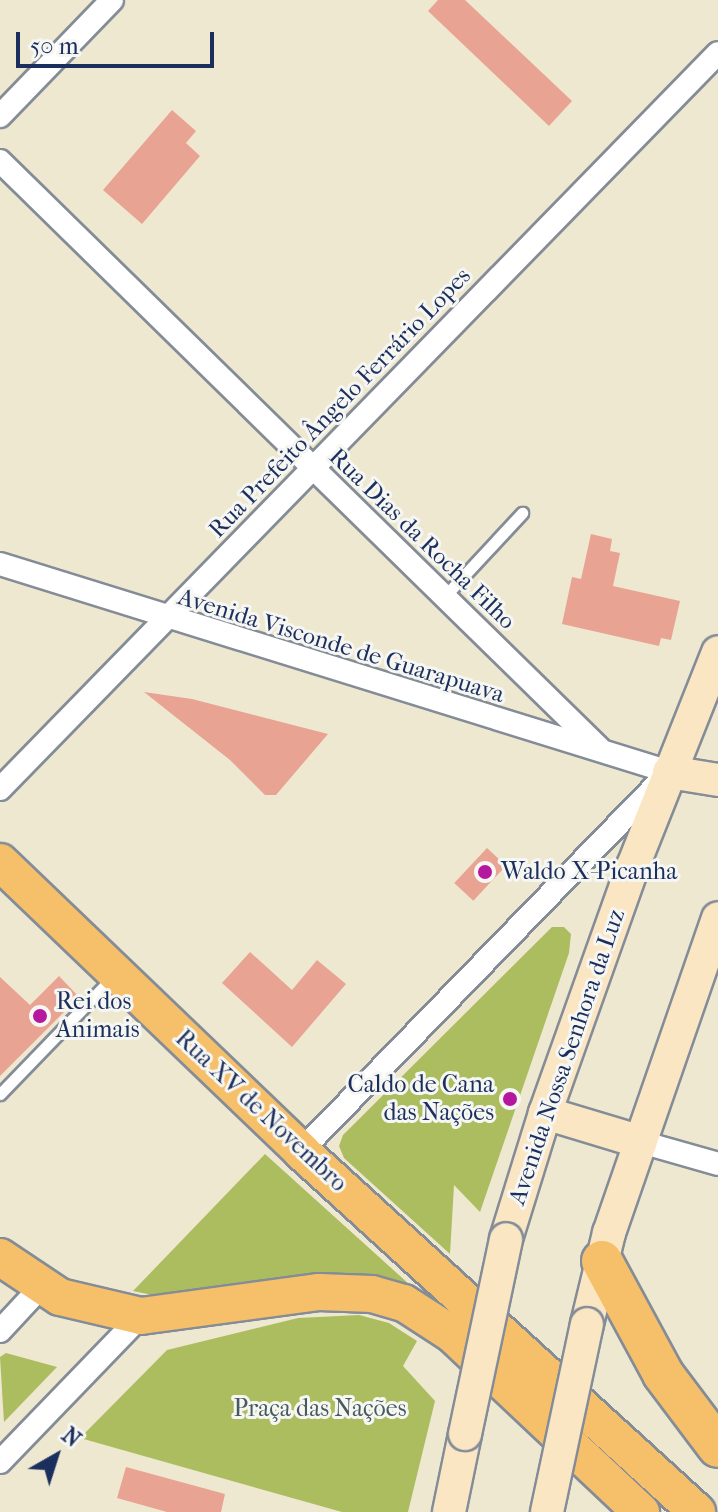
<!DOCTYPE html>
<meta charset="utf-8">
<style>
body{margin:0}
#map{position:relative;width:718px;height:1512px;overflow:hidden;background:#eee8d0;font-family:"IM FELL French Canon",serif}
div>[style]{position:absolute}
.green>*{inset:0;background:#acbd60}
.building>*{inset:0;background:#e9a392;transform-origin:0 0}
.roads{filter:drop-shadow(2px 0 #848c97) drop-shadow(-2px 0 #848c97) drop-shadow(0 2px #848c97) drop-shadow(0 -2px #848c97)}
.lane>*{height:11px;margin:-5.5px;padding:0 5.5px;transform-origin:5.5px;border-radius:5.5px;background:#fff}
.street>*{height:22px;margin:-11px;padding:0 11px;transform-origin:11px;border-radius:11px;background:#fff}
.secondary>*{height:32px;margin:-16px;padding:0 16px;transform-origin:16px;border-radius:16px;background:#fbe6c4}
.primary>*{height:36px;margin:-18px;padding:0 18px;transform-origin:18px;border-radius:18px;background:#f6c06b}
.highway>*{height:40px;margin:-20px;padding:0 20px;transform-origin:20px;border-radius:20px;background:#f6c06b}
.bridges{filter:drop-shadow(2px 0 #848c97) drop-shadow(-2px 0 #848c97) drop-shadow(0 2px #848c97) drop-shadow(0 -2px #848c97)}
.secondary-bridge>*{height:32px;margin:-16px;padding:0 16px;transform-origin:16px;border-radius:16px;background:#fbe6c4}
.dots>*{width:22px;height:22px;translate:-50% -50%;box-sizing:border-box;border:4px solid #f6f6f2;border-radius:50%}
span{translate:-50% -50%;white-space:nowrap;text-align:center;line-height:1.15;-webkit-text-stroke:6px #f6f6f2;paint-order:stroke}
.street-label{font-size:24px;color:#1b2f5e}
.poi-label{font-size:24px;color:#1b2f5e}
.left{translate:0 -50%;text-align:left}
.right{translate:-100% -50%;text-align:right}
.park-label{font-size:24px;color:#465a5f}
.north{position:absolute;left:16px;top:1416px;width:80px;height:80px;-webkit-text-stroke:6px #f6f6f2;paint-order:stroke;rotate:39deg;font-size:22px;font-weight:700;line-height:32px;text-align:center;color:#1b2f5e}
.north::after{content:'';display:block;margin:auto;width:28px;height:36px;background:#1b2f5e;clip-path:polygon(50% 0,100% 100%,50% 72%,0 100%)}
.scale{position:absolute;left:16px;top:32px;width:198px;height:36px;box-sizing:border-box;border:4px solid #1b2f5e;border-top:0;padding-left:10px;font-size:24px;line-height:28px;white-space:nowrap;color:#1b2f5e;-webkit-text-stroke:6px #f6f6f2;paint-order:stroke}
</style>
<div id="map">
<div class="green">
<i style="clip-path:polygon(552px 927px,564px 927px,571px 934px,569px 953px,480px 1212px,454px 1185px,450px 1254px,344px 1158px,339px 1146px,343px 1135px)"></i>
<i style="clip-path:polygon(265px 1154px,410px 1285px,319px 1272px,157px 1296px,133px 1291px)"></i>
<i style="clip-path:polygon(359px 1315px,389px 1323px,417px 1341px,403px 1366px,435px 1401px,408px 1512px,342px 1512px,80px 1438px,167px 1350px,298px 1318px)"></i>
<i style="clip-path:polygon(6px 1353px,57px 1367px,4px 1422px,0 1357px)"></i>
</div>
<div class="building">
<i style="clip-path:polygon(438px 0,465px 0,572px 101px,549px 126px,428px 11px)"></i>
<i style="clip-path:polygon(172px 110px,196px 131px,186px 143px,200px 156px,142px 224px,103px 190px)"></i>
<i style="clip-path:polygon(591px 534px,612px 539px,610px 551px,620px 553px,613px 586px,680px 601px,671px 640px,661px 638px,659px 646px,562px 624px,572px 577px,581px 579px)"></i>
<i style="clip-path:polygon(144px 692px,192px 699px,328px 734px,276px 795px,265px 795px,230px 760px)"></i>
<i style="left:487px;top:848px;width:26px;height:48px;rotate:43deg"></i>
<i style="clip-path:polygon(250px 952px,292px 990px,317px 960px,346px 984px,292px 1047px,222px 983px)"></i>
<i style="clip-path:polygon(59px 976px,79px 997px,0 1076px,0 977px,30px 1005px)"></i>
<i style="clip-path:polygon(126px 1467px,225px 1494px,221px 1512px,167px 1512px,117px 1498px)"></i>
</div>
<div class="roads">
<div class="lane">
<i style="left:444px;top:597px;width:115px;rotate:-47.1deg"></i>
<i style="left:0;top:1094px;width:163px;rotate:-46deg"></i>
</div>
<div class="street">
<i style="left:0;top:116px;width:161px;rotate:-46deg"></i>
<i style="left:0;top:161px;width:839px;rotate:44.42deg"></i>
<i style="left:0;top:564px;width:701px;rotate:17.27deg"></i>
<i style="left:669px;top:772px;width:528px;rotate:134.16deg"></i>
<i style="left:0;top:789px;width:1028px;rotate:-45.71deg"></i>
<i style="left:641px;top:1142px;width:80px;rotate:15.9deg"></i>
<i style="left:0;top:1331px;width:59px;rotate:-47.1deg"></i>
<i style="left:0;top:1462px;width:203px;rotate:-46deg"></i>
</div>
<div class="secondary">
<i style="left:669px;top:772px;width:50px;rotate:9.3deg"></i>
<i style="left:545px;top:1113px;width:100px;rotate:16.8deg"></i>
<i style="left:506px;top:1239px;width:132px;rotate:-72.8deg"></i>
<i style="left:545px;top:1113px;width:262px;rotate:-70.4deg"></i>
<i style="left:633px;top:866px;width:230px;rotate:-68.3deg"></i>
<i style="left:587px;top:1324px;width:94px;rotate:-76.4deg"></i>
<i style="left:609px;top:1233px;width:333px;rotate:-70.9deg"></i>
<i style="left:449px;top:1512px;width:80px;rotate:-78.4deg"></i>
</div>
<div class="primary">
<i style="left:0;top:862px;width:417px;rotate:43.8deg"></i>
<i style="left:301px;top:1151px;width:536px;rotate:42.35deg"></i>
<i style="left:0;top:1257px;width:72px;rotate:33.7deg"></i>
<i style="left:60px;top:1297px;width:83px;rotate:13.2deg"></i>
<i style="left:141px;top:1316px;width:180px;rotate:-7.7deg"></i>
<i style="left:319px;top:1292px;width:53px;rotate:2.2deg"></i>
<i style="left:372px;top:1294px;width:33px;rotate:16deg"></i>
<i style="left:404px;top:1303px;width:57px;rotate:32.9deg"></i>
<i style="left:452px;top:1334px;width:260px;rotate:43.3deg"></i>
</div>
<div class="highway">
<i style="left:602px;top:1261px;width:128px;rotate:61.6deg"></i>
<i style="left:663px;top:1374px;width:91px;rotate:53deg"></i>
</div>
</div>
<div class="bridges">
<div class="secondary-bridge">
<i style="left:465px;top:1434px;width:199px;rotate:-78.1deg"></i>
<i style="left:547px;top:1512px;width:192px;rotate:-78deg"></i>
</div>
</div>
<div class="dots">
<i style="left:485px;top:872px;background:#b5179e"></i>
<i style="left:40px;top:1016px;background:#b5179e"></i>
<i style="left:510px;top:1099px;background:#b5179e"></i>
</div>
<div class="street-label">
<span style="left:340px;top:403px;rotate:-46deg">Rua Prefeito Ângelo Ferrário Lopes</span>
<span style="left:422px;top:539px;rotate:44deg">Rua Dias da Rocha Filho</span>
<span style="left:341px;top:646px;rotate:17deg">Avenida Visconde de Guarapuava</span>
<span style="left:567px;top:1057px;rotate:-71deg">Avenida Nossa Senhora da Luz</span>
<span style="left:261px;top:1111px;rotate:43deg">Rua XV de Novembro</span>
</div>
<div class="poi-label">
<span class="left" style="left:501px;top:872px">Waldo X-Picanha</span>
<span class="left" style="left:56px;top:1016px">Rei dos<br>Animais</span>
<span class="right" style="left:494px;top:1099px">Caldo de Cana<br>das Nações</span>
</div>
<div class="park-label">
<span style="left:320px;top:1409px">Praça das Nações</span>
</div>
<div class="north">N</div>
<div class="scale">50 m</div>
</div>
